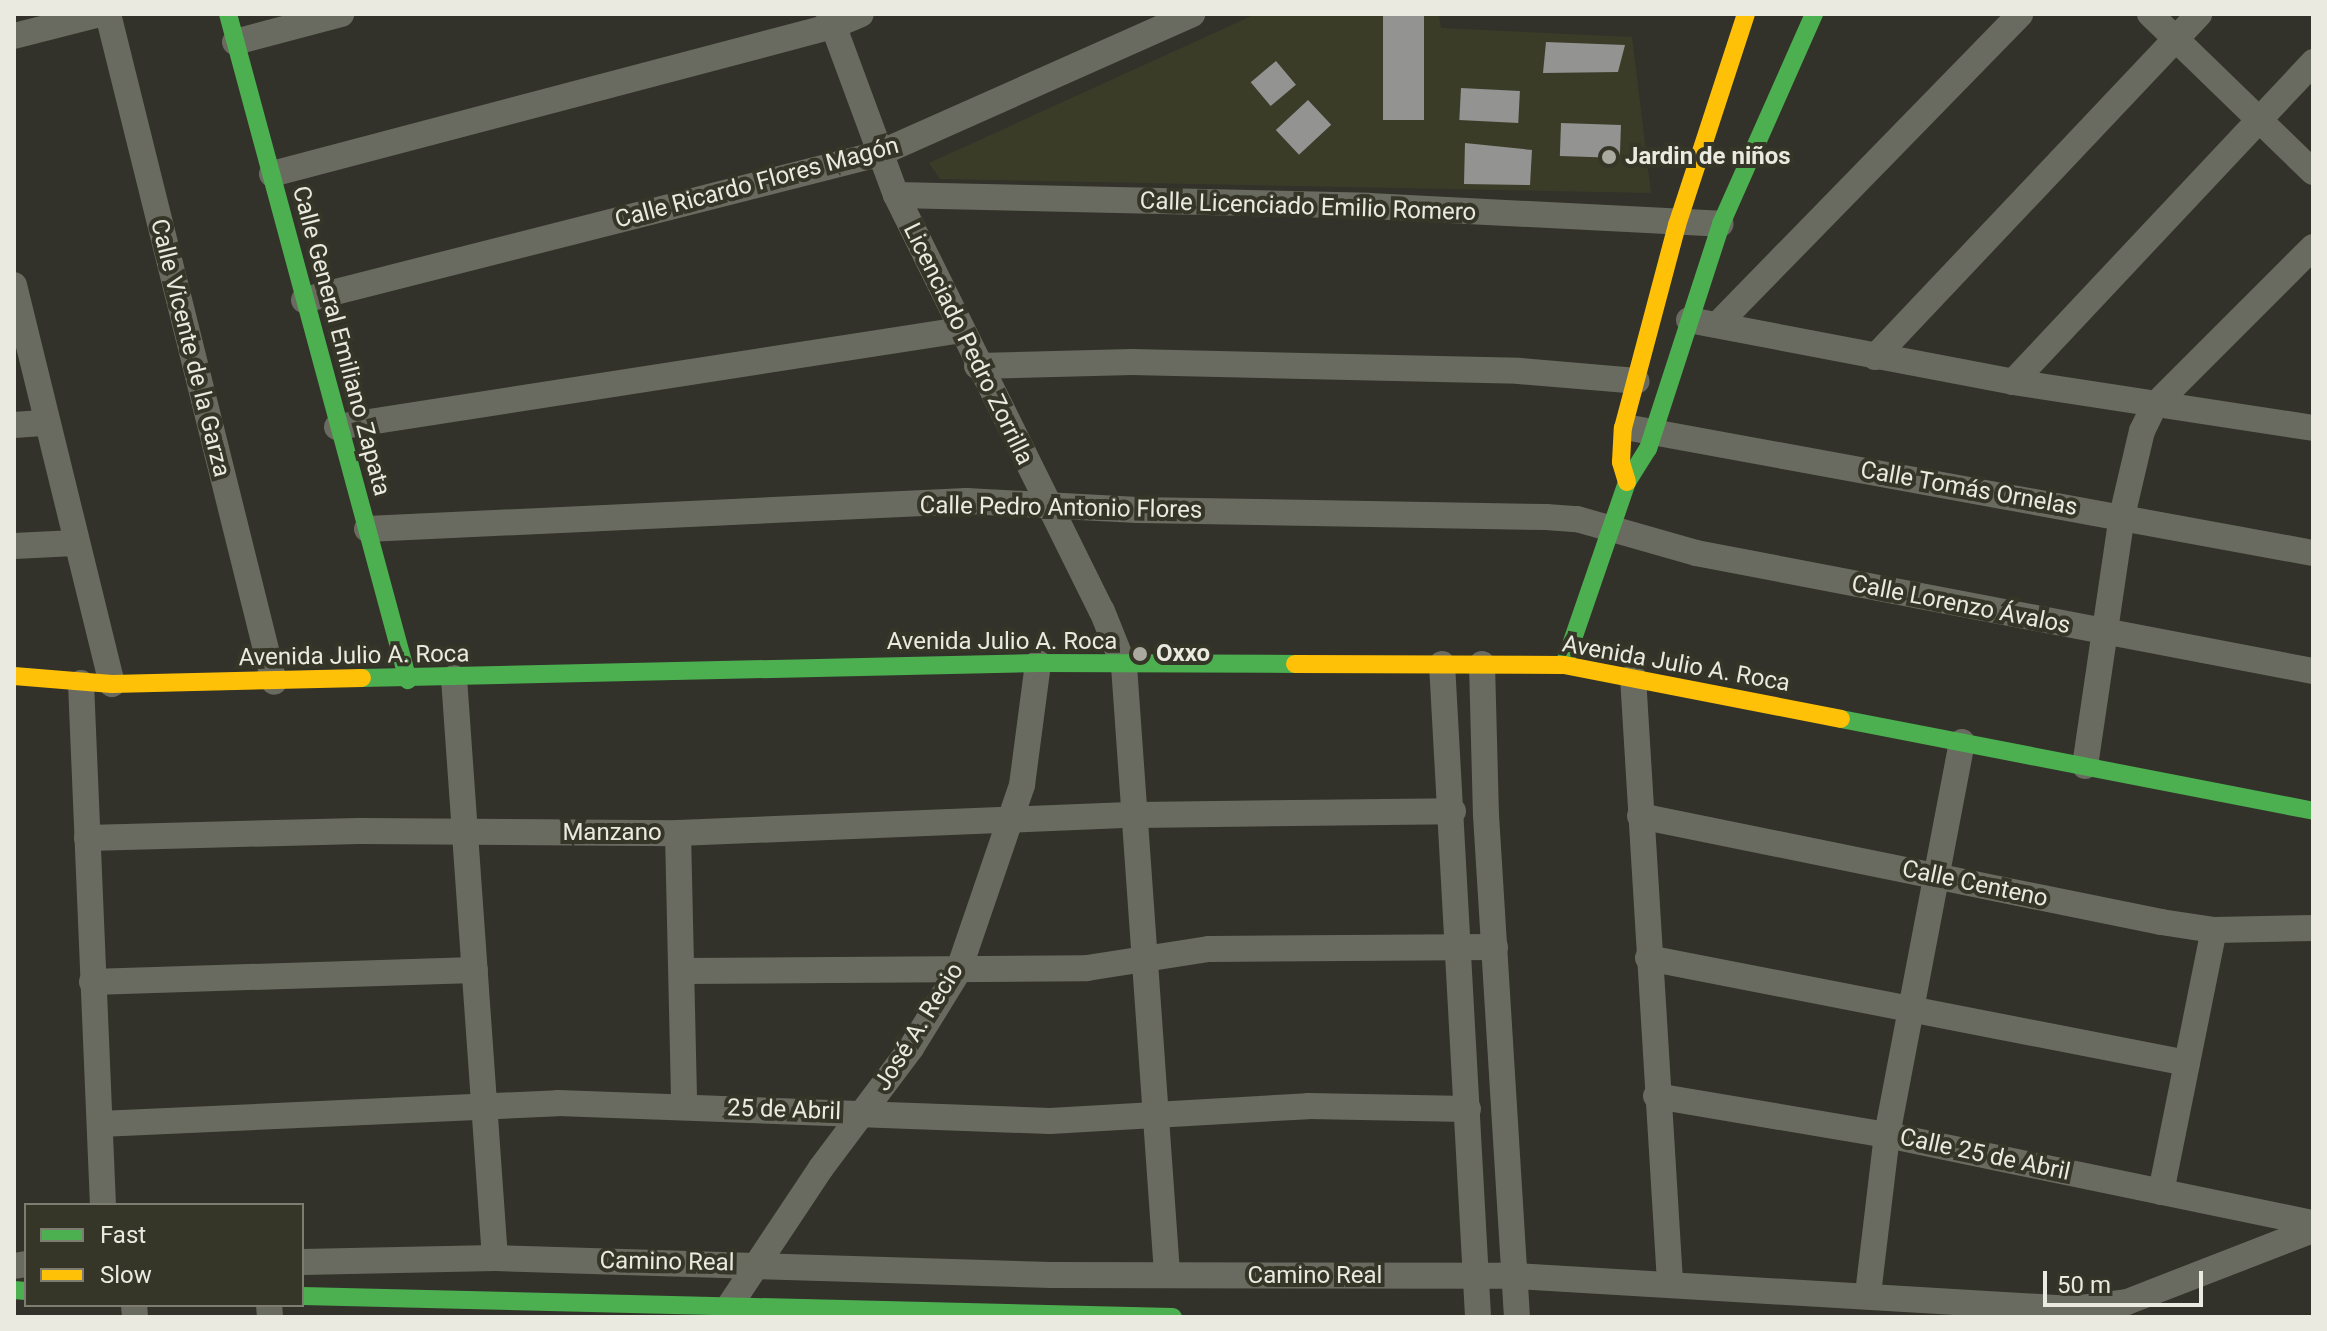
<!DOCTYPE html>
<meta charset="utf-8">
<style>
body{margin:0}
#map{position:relative;width:2327px;height:1331px;overflow:hidden;background:#32322a;font-family:Roboto,sans-serif}
div>[style]{position:absolute}
.built>*{inset:0;background:#3b3c28}
.building>*{inset:0;background:#939392;transform-origin:0 0}
.street>*{height:26px;margin:-13px;padding:0 13px;transform-origin:13px;border-radius:13px;background:#6a6b60}
.fast>*{height:18px;margin:-9px;padding:0 9px;transform-origin:9px;border-radius:9px;background:#4caf50}
.slow>*{height:18px;margin:-9px;padding:0 9px;transform-origin:9px;border-radius:9px;background:#ffc107}
.dots>*{width:22px;height:22px;translate:-50% -50%;box-sizing:border-box;border:4px solid #353627;border-radius:50%}
span{translate:-50% -50%;white-space:nowrap;text-align:center;line-height:1.15;-webkit-text-stroke:8px #353627;paint-order:stroke}
.poi-label{font-size:24px;color:#eaeae1;font-weight:700}
.left{translate:0 -50%;text-align:left}
.street-label{font-size:24px;color:#eaeae1}
.frame{position:absolute;inset:0;border:16px solid #eaeae1;pointer-events:none}
.legend{position:absolute;left:24px;top:1203px;width:280px;height:104px;box-sizing:border-box;background:#353627;border:2px solid #7d7e71;margin:0;padding:10px 14px;list-style:none;font-size:24px;color:#eaeae1}
.legend li{display:flex;align-items:center;gap:16px;height:40px}
.legend b{width:40px;border:2px solid #7d7e71}
.scale{position:absolute;left:2043px;top:1271px;width:160px;height:36px;box-sizing:border-box;border:4px solid #eaeae1;border-top:0;padding-left:10px;font-size:24px;line-height:28px;white-space:nowrap;color:#eaeae1;-webkit-text-stroke:6px #353627;paint-order:stroke}
</style>
<div id="map">
<div class="built">
<i style="clip-path:polygon(1256px 14px,1439px 14px,1441px 28px,1632px 37px,1651px 193px,940px 179px,929px 163px)"></i>
</div>
<div class="building">
<i style="left:1383px;top:14px;width:41px;height:106px"></i>
<i style="clip-path:polygon(1546px 42px,1625px 45px,1618px 72px,1543px 73px)"></i>
<i style="left:1276px;top:61px;width:31px;height:33px;rotate:50deg"></i>
<i style="left:1461px;top:88px;width:59px;height:32px;rotate:3deg"></i>
<i style="left:1308px;top:100px;width:34px;height:44px;rotate:47deg"></i>
<i style="left:1561px;top:123px;width:60px;height:33px;rotate:2deg"></i>
<i style="clip-path:polygon(1465px 143px,1532px 150px,1530px 185px,1464px 184px)"></i>
</div>
<div class="street">
<i style="left:108px;top:14px;width:688px;rotate:76.04deg"></i>
<i style="left:829px;top:14px;width:193px;rotate:69.7deg"></i>
<i style="left:896px;top:195px;width:464px;rotate:63.7deg"></i>
<i style="left:1102px;top:611px;width:59px;rotate:68.2deg"></i>
<i style="left:1124px;top:666px;width:610px;rotate:85.95deg"></i>
<i style="left:2150px;top:14px;width:227px;rotate:44.1deg"></i>
<i style="left:14px;top:36px;width:89px;rotate:-14.3deg"></i>
<i style="left:235px;top:42px;width:110px;rotate:-14.8deg"></i>
<i style="left:272px;top:174px;width:580px;rotate:-14.78deg"></i>
<i style="left:833px;top:26px;width:30px;rotate:-23deg"></i>
<i style="left:896px;top:195px;width:473px;rotate:1.3deg"></i>
<i style="left:1369px;top:206px;width:352px;rotate:2.9deg"></i>
<i style="left:14px;top:285px;width:411px;rotate:76.2deg"></i>
<i style="left:304px;top:300px;width:592px;rotate:-14.27deg"></i>
<i style="left:878px;top:154px;width:344px;rotate:-24deg"></i>
<i style="left:1689px;top:320px;width:330px;rotate:10.8deg"></i>
<i style="left:2013px;top:382px;width:304px;rotate:8.7deg"></i>
<i style="left:1717px;top:325px;width:434px;rotate:-45.7deg"></i>
<i style="left:1875px;top:357px;width:472px;rotate:-46.6deg"></i>
<i style="left:977px;top:366px;width:155px;rotate:-1.5deg"></i>
<i style="left:1132px;top:362px;width:387px;rotate:1.3deg"></i>
<i style="left:1519px;top:371px;width:118px;rotate:4.8deg"></i>
<i style="left:2013px;top:382px;width:439px;rotate:-46.8deg"></i>
<i style="left:14px;top:425px;width:32px;rotate:-4deg"></i>
<i style="left:337px;top:427px;width:631px;rotate:-8.84deg"></i>
<i style="left:1636px;top:429px;width:688px;rotate:10.38deg"></i>
<i style="left:367px;top:529px;width:600px;rotate:-2.68deg"></i>
<i style="left:966px;top:501px;width:172px;rotate:3deg"></i>
<i style="left:1138px;top:510px;width:408px;rotate:1deg"></i>
<i style="left:1546px;top:517px;width:31px;rotate:4deg"></i>
<i style="left:1577px;top:519px;width:124px;rotate:15.9deg"></i>
<i style="left:1696px;top:553px;width:628px;rotate:10.83deg"></i>
<i style="left:14px;top:546px;width:61px;rotate:-2.8deg"></i>
<i style="left:1442px;top:664px;width:654px;rotate:86.84deg"></i>
<i style="left:1482px;top:664px;width:151px;rotate:88.5deg"></i>
<i style="left:1486px;top:815px;width:503px;rotate:86.47deg"></i>
<i style="left:1633px;top:677px;width:606px;rotate:86.5deg"></i>
<i style="left:454px;top:678px;width:581px;rotate:85.96deg"></i>
<i style="left:81px;top:683px;width:522px;rotate:87.59deg"></i>
<i style="left:2085px;top:766px;width:253px;rotate:-81.6deg"></i>
<i style="left:2122px;top:516px;width:87px;rotate:-76.8deg"></i>
<i style="left:2142px;top:431px;width:28px;rotate:-64deg"></i>
<i style="left:2154px;top:406px;width:225px;rotate:-45deg"></i>
<i style="left:1640px;top:816px;width:532px;rotate:11.5deg"></i>
<i style="left:2161px;top:922px;width:54px;rotate:8.6deg"></i>
<i style="left:2214px;top:930px;width:99px;rotate:-1.2deg"></i>
<i style="left:678px;top:833px;width:274px;rotate:88.7deg"></i>
<i style="left:87px;top:838px;width:272px;rotate:-1.5deg"></i>
<i style="left:359px;top:831px;width:319px;rotate:0.4deg"></i>
<i style="left:678px;top:833px;width:458px;rotate:-2.3deg"></i>
<i style="left:1136px;top:815px;width:317px;rotate:-0.7deg"></i>
<i style="left:1648px;top:958px;width:549px;rotate:11.02deg"></i>
<i style="left:683px;top:971px;width:404px;rotate:-0.4deg"></i>
<i style="left:1087px;top:968px;width:123px;rotate:-8.9deg"></i>
<i style="left:1209px;top:949px;width:286px;rotate:-0.4deg"></i>
<i style="left:92px;top:982px;width:383px;rotate:-1.8deg"></i>
<i style="left:1656px;top:1096px;width:234px;rotate:9.6deg"></i>
<i style="left:1887px;top:1135px;width:435px;rotate:11.7deg"></i>
<i style="left:100px;top:1124px;width:458px;rotate:-2.6deg"></i>
<i style="left:558px;top:1103px;width:492px;rotate:2.1deg"></i>
<i style="left:1050px;top:1121px;width:258px;rotate:-3.3deg"></i>
<i style="left:1308px;top:1106px;width:160px;rotate:1.1deg"></i>
<i style="left:2161px;top:1192px;width:267px;rotate:-78.6deg"></i>
<i style="left:302px;top:1262px;width:193px;rotate:-1.2deg"></i>
<i style="left:495px;top:1258px;width:557px;rotate:1.75deg"></i>
<i style="left:1052px;top:1275px;width:463px;rotate:0.1deg"></i>
<i style="left:1515px;top:1276px;width:559px;rotate:3.38deg"></i>
<i style="left:2073px;top:1309px;width:54px;rotate:-7.4deg"></i>
<i style="left:2127px;top:1302px;width:199px;rotate:-21.2deg"></i>
<i style="left:14px;top:1266px;width:12px;rotate:-9deg"></i>
<i style="left:1868px;top:1294px;width:160px;rotate:-83.2deg"></i>
<i style="left:1887px;top:1135px;width:400px;rotate:-79.2deg"></i>
<i style="left:134px;top:1305px;width:12px;rotate:85deg"></i>
<i style="left:269px;top:1305px;width:12px;rotate:85deg"></i>
<i style="left:728px;top:1308px;width:168px;rotate:-56.4deg"></i>
<i style="left:821px;top:1168px;width:150px;rotate:-53.1deg"></i>
<i style="left:911px;top:1048px;width:89px;rotate:-58.3deg"></i>
<i style="left:958px;top:972px;width:198px;rotate:-71.1deg"></i>
<i style="left:1022px;top:785px;width:123px;rotate:-82.5deg"></i>
</div>
<div class="fast">
<i style="left:228px;top:14px;width:690px;rotate:74.88deg"></i>
<i style="left:1564px;top:665px;width:194px;rotate:-71deg"></i>
<i style="left:1627px;top:482px;width:39px;rotate:-58deg"></i>
<i style="left:1648px;top:449px;width:237px;rotate:-72deg"></i>
<i style="left:1721px;top:224px;width:230px;rotate:-66.1deg"></i>
<i style="left:362px;top:678px;width:676px;rotate:-1.27deg"></i>
<i style="left:1038px;top:663px;width:257px;rotate:0.2deg"></i>
<i style="left:1841px;top:719px;width:481px;rotate:11deg"></i>
<i style="left:14px;top:1290px;width:12px;rotate:5deg"></i>
<i style="left:302px;top:1296px;width:871px;rotate:1.38deg"></i>
</div>
<div class="slow">
<i style="left:1627px;top:482px;width:21px;rotate:-107deg"></i>
<i style="left:1621px;top:462px;width:34px;rotate:-87deg"></i>
<i style="left:1623px;top:428px;width:210px;rotate:-75.1deg"></i>
<i style="left:1677px;top:225px;width:222px;rotate:-71.9deg"></i>
<i style="left:1295px;top:664px;width:269px;rotate:0.2deg"></i>
<i style="left:1564px;top:665px;width:282px;rotate:11deg"></i>
<i style="left:14px;top:676px;width:98px;rotate:4.7deg"></i>
<i style="left:112px;top:684px;width:250px;rotate:-1.4deg"></i>
</div>
<div class="dots">
<i style="left:1609px;top:157px;background:#aaaaa1"></i>
<i style="left:1140px;top:654px;background:#aaaaa1"></i>
</div>
<div class="poi-label">
<span class="left" style="left:1625px;top:157px">Jardin de niños</span>
<span class="left" style="left:1156px;top:654px">Oxxo</span>
</div>
<div class="street-label">
<span style="left:757px;top:183px;rotate:-15deg">Calle Ricardo Flores Magón</span>
<span style="left:1308px;top:207px;rotate:2deg">Calle Licenciado Emilio Romero</span>
<span style="left:341px;top:341px;rotate:75deg">Calle General Emiliano Zapata</span>
<span style="left:968px;top:344px;rotate:64deg">Licenciado Pedro Zorrilla</span>
<span style="left:190px;top:348px;rotate:76deg">Calle Vicente de la Garza</span>
<span style="left:1969px;top:489px;rotate:10deg">Calle Tomás Ornelas</span>
<span style="left:1061px;top:508px;rotate:1deg">Calle Pedro Antonio Flores</span>
<span style="left:1961px;top:605px;rotate:11deg">Calle Lorenzo Ávalos</span>
<span style="left:1002px;top:642px">Avenida Julio A. Roca</span>
<span style="left:354px;top:656px;rotate:-1deg">Avenida Julio A. Roca</span>
<span style="left:1676px;top:664px;rotate:10deg">Avenida Julio A. Roca</span>
<span style="left:612px;top:833px">Manzano</span>
<span style="left:1975px;top:884px;rotate:12deg">Calle Centeno</span>
<span style="left:919px;top:1027px;rotate:-58deg">José A. Recio</span>
<span style="left:784px;top:1110px;rotate:2deg">25 de Abril</span>
<span style="left:1985px;top:1155px;rotate:12deg">Calle 25 de Abril</span>
<span style="left:667px;top:1262px;rotate:1deg">Camino Real</span>
<span style="left:1315px;top:1276px">Camino Real</span>
</div>
<div class="frame"></div>
<ul class="legend">
<li><b style="height:10px;background:#4caf50"></b>Fast</li>
<li><b style="height:10px;background:#ffc107"></b>Slow</li>
</ul>
<div class="scale">50 m</div>
</div>
